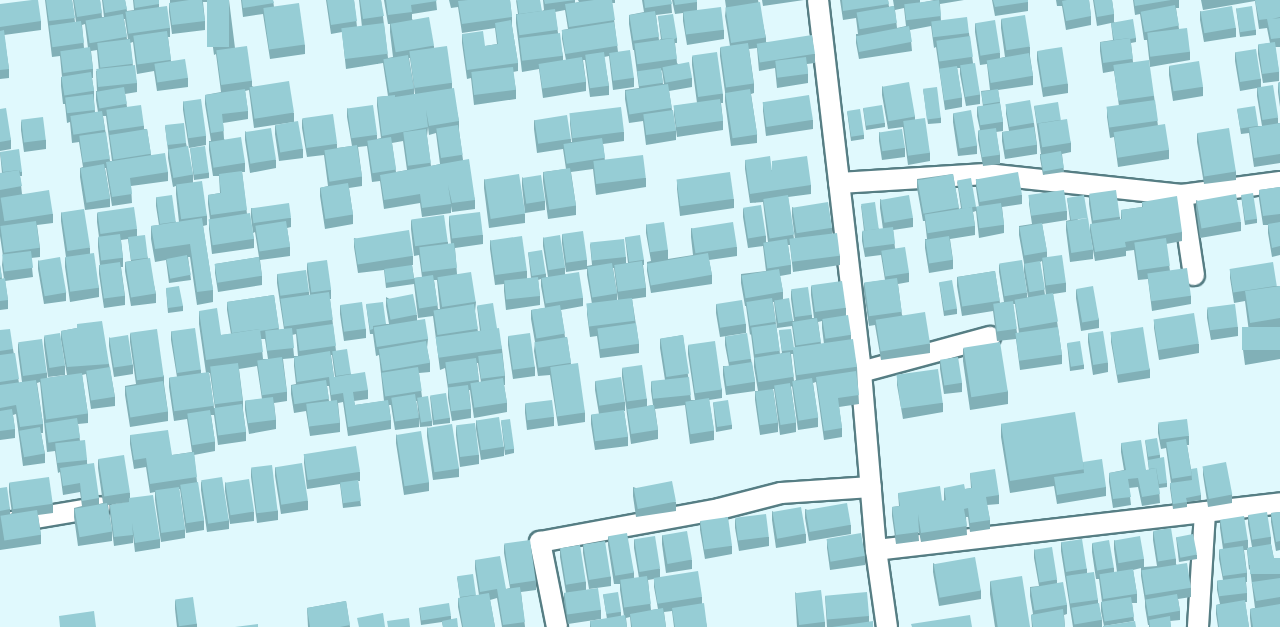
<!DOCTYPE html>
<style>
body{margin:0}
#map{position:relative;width:1280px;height:627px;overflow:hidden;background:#e0f9fd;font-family:Inter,sans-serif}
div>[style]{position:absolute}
.roads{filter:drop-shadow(2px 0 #567e84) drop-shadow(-2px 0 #567e84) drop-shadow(0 2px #567e84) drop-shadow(0 -2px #567e84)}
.street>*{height:20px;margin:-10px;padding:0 10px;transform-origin:10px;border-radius:10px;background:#fff}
.wall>*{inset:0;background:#81b0b7}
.building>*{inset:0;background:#96cdd5;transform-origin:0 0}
span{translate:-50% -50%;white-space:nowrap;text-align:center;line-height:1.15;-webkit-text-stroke:5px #fff;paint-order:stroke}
</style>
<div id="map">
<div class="roads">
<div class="street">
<i style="left:818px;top:0;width:374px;rotate:83.4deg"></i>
<i style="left:861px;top:372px;width:179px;rotate:85.2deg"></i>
<i style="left:876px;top:550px;width:78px;rotate:81.9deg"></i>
<i style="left:839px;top:183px;width:147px;rotate:-3.5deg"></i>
<i style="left:986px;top:174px;width:197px;rotate:6.1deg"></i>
<i style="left:1182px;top:195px;width:99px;rotate:-7.6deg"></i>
<i style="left:1182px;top:195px;width:81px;rotate:81.5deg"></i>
<i style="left:861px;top:372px;width:134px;rotate:-15.2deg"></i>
<i style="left:0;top:524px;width:101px;rotate:-9.6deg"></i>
<i style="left:876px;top:550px;width:407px;rotate:-6.6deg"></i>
<i style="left:557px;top:627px;width:87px;rotate:-101.3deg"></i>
<i style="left:540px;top:542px;width:182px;rotate:-10.4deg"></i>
<i style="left:719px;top:509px;width:64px;rotate:-14.5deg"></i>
<i style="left:781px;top:493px;width:90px;rotate:-3.8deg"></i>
<i style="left:1198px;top:627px;width:115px;rotate:-86.5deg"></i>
</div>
</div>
<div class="wall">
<i style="clip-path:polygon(evenodd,45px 0,72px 0,75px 22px,76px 22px,73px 0,100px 0,102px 17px,104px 17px,102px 0,125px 0,127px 11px,134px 10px,133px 0,159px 0,159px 7px,170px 28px,170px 37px,168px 37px,171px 61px,188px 78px,188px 87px,157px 91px,154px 71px,137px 74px,133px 42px,130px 43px,133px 66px,137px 83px,137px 92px,125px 94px,127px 107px,144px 126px,144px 129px,147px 129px,151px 155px,168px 172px,168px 181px,131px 186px,132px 203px,112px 206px,106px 168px,105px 168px,110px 198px,110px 207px,85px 210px,80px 177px,80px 168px,83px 167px,79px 142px,72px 143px,70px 122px,67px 123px,65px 104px,63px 104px,61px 86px,61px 77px,62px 77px,60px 56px,52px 57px,45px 0,124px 19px,125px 19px,128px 39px,127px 39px,124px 19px,45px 0,85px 24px,88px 48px,84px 48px,82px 25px,85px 24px,45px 0,97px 50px,99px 71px,96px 71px,97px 91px,96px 91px,96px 100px,98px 112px,95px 112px,94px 100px,94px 91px,92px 78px,93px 78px,93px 69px,91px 51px,97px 50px,45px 0,103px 116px,106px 116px,112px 161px,110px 161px,103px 116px)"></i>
<i style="clip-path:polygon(170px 0,229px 0,235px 48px,252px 81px,252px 86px,294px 113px,294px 122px,254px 128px,249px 90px,245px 91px,248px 111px,248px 119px,223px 123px,224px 139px,245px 163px,245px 172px,242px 172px,247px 214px,254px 239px,254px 248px,212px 254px,209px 229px,209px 220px,210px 219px,208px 204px,208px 195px,220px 193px,219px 176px,213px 176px,209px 150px,209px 141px,211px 141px,205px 104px,205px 95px,221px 92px,216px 54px,214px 55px,207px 2px,203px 2px,205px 21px,205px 30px,172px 34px,169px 12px,169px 3px,170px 3px)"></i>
<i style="clip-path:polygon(241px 0,273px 0,274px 7px,305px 45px,305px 54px,270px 59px,263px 14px,243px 17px)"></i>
<i style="clip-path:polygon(evenodd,326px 0,354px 0,357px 27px,362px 27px,359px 0,381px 0,388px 58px,393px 57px,390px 32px,390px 24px,388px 24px,384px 0,436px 0,437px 10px,412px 14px,412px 19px,434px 46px,434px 49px,452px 83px,452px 88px,459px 121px,459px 130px,463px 160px,475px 200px,475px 209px,452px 212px,451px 206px,451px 213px,422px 217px,420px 203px,384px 209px,380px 181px,372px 182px,367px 146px,358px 147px,362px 177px,362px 186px,349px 188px,353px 215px,353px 224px,325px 229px,320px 196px,320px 188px,328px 186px,324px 155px,307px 157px,302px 128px,302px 119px,337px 144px,337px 148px,352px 146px,347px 117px,347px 108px,377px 135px,377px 139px,381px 138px,377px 106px,377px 97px,388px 96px,383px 63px,346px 69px,342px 32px,331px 34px,326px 0,409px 58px,410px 58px,415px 94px,414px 94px,414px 88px,409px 58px,326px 0,428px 127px,429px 135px,436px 133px,440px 164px,431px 166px,427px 136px,428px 127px,326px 0,403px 141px,407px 170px,396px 172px,392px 143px,403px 141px)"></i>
<i style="clip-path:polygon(449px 0,510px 0,512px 17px,512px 26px,518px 63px,518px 71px,513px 72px,516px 90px,516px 99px,474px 105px,471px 78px,467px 79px,462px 43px,462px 34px,485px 46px,497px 44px,495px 28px,462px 33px,458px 7px,451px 8px)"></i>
<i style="clip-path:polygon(evenodd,516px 0,542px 11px,544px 10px,543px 0,575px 0,575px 3px,579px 2px,578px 0,615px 0,615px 3px,612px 3px,618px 52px,634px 78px,634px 87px,613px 90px,609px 56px,604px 57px,609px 86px,609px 95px,590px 97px,585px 60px,583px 60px,586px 82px,586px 91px,543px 98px,539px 69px,522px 72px,516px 23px,516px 14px,518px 14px,516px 0,565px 10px,568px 29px,562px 30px,562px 39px,566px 60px,563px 60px,563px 56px,558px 33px,555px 12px,565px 10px)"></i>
<i style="clip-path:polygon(evenodd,642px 0,671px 0,672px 13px,656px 15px,659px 40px,661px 39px,658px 16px,677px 38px,677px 43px,675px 43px,677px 63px,692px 78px,692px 87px,669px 91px,672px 110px,676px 131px,676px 140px,646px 145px,643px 121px,629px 123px,625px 99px,625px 90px,639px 88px,634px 50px,633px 50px,629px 24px,629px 15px,644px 12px,642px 0,662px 70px,664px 84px,663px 84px,661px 71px,662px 70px)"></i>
<i style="clip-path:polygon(672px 0,697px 0,697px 10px,724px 30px,724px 39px,687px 45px,683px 21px,683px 13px,675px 14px)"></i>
<i style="clip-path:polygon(725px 0,758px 0,766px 38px,766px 42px,815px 54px,815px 63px,807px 64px,808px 74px,808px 83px,777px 88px,775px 68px,759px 71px,757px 48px,749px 49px,754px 84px,754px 93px,751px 94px,757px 134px,757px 143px,731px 146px,725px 101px,725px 92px,720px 56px,720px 48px,730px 46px,725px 16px,726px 7px)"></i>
<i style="clip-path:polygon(762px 0,804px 0,763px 6px)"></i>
<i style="clip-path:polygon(evenodd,840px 0,888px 0,889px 7px,894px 6px,893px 0,920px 0,920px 3px,934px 0,964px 0,940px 4px,941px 21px,969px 33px,973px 63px,980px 95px,980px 104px,966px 106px,960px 74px,960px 68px,957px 68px,962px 98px,962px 107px,945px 110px,936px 47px,934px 48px,931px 26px,910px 30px,912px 51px,859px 59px,856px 43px,856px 34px,858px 34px,856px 18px,843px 20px,840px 0,904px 8px,906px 26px,897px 28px,895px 10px,904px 8px)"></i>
<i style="clip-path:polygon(992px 0,1028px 0,1028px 11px,995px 16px)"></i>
<i style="clip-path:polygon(1056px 0,1089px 0,1091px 16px,1091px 25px,1066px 30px,1062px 6px,1057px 6px)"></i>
<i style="clip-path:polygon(1093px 0,1112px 0,1114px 14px,1114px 22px,1136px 38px,1136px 42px,1131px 43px,1133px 62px,1154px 96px,1158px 126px,1169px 150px,1169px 159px,1118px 167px,1114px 137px,1110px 138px,1107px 117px,1107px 108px,1119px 106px,1114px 71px,1103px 73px,1100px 51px,1100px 42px,1113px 40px,1111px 23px,1097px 26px)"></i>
<i style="clip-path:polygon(1133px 0,1179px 0,1179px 8px,1176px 8px,1179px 29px,1190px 52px,1190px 60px,1150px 67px,1147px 40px,1144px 40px,1140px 14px,1135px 15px)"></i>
<i style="clip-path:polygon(1201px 0,1280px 0,1280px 54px,1280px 47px,1275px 47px,1279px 72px,1279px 81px,1263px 83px,1258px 54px,1258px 45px,1270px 43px,1267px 28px,1259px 29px,1255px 1px,1203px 10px)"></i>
<i style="clip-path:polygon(0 4px,41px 21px,41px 30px,4px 35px,9px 69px,9px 78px,0 79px)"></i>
<i style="clip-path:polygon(1236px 8px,1256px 30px,1256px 35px,1240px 37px)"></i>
<i style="clip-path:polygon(1200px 11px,1236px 28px,1236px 37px,1204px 42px,1200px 20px)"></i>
<i style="clip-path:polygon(1001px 19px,1030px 47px,1030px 56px,1033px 76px,1033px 85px,998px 90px,1003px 122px,1003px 131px,996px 132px,1000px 155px,1000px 164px,983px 166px,978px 140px,978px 131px,980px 130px,977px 116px,977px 107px,983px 106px,981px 91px,990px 90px,987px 64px,980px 65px,975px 32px,975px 23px,1000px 53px,1000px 58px,1005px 57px,1001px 28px)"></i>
<i style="clip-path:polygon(1037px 51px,1068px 84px,1068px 93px,1043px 97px,1037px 60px)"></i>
<i style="clip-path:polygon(1235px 52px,1261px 79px,1261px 87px,1278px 118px,1278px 123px,1280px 123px,1280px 163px,1254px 167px,1249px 133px,1241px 134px,1237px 109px,1258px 126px,1262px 126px,1257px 96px,1257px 88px,1240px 91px,1235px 61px)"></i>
<i style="clip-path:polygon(692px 56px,723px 94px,723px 103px,721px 103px,723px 121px,723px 130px,677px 137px,674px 115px,674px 106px,697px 103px,692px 65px)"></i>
<i style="clip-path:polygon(1169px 66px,1203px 87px,1203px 96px,1173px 101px,1169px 75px)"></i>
<i style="clip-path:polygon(1280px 82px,1280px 107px,1278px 92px,1278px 83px)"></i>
<i style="clip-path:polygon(882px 86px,915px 116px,915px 120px,930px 153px,930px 161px,908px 165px,903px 127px,888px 129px,882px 95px)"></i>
<i style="clip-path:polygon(923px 89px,941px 118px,941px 123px,928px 124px)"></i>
<i style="clip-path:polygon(183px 101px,206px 136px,206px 145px,189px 148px,183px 110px)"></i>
<i style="clip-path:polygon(763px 102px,813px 120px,813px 129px,766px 136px,763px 111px)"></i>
<i style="clip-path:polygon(1006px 105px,1034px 123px,1037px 145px,1037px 154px,1005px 159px,1002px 141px,1002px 132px,1009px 131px,1006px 114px)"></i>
<i style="clip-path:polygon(1034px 106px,1061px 120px,1071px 143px,1071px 152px,1062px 154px,1064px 172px,1043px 175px,1040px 158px,1040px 154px,1041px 154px)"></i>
<i style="clip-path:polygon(863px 108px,885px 123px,885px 127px,866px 130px)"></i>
<i style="clip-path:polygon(0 109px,11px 140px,11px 149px,0 151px)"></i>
<i style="clip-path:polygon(847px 111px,864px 135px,864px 139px,851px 141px)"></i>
<i style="clip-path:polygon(953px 113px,977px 145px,977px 154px,958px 156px,953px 122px)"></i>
<i style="clip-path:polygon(570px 115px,624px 132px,624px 141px,603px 144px,605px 161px,646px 178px,646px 187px,596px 195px,593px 169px,571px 172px,576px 206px,576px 215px,548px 219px,543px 181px,543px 172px,566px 169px,563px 149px,537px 153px,534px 129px,534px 120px,571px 139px,571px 142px,572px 142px,570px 124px)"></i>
<i style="clip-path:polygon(21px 121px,46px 140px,46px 149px,24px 152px,21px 130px)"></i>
<i style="clip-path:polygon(275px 125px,303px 149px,303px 158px,279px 161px,275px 134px)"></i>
<i style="clip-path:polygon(165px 126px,186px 143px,193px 175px,193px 183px,207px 216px,207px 225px,203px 226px,213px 290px,213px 302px,197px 305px,190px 257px,188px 257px,191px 280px,169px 283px,166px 260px,155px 262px,151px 239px,151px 226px,159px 225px,156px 206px,156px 197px,176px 222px,179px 222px,176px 194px,176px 186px,173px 187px,168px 158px,168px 150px)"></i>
<i style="clip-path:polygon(245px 131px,276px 160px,276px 168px,250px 173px,245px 140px)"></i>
<i style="clip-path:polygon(879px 132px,905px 148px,905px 157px,882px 160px,879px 141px)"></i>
<i style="clip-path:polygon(1197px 133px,1236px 171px,1236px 180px,1204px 184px,1197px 142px)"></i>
<i style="clip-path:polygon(190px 148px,209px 173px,209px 178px,194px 180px)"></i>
<i style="clip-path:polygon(0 152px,22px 172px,22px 176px,20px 176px,22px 194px,53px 214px,53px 223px,37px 225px,40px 248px,40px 257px,31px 258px,33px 277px,5px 281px,8px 300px,8px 309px,0 310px,0 265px,2px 279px,4px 279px,2px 265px,3px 256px,0 236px,0 170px,0 173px,2px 173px)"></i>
<i style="clip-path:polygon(evenodd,745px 160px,811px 185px,811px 194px,788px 197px,794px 239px,795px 239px,792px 216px,792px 207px,832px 228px,832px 234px,840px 256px,840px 265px,793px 272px,790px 245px,788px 245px,791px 265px,791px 274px,780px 276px,783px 292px,783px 299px,793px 321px,794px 321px,791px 299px,791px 290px,812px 315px,812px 318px,814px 318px,811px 295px,811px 286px,846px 308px,846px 316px,851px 335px,851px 340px,857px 367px,859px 404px,839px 407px,842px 428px,842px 437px,824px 440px,816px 382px,813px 383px,818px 418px,818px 427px,798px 430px,792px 386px,791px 387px,796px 423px,796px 432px,780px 435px,774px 389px,773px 389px,778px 423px,778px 432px,760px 435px,755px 400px,755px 391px,758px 391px,754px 367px,754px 358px,751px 334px,750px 335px,746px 306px,745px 306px,741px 283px,741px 274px,766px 271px,763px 246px,748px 248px,743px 217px,743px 208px,766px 236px,766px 242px,768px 242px,763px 202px,750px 203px,745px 169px,745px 160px,773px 302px,774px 302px,777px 328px,792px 326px,795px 348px,794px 348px,779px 330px,782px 353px,780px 354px,773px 302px,745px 160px,822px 321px,822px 328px,824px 344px,821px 344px,818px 322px,822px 321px,745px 160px,791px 354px,793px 354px,796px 380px,794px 381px,791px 354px)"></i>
<i style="clip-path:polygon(953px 174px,959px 209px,961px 208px,957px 181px,976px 207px,979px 207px,976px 188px,976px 179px,1022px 195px,1022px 204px,1002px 207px,1004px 225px,1004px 233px,979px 238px,976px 211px,973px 212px,975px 226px,975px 235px,950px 239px,953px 260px,953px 269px,929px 273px,925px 248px,925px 239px,927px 239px,925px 221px,923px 221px,917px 188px,917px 179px)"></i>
<i style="clip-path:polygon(522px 177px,545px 201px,545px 210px,525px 213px,522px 186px)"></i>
<i style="clip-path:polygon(484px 179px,525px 214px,525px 223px,489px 228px,484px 188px)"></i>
<i style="clip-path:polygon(677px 180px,734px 199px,734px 208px,680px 216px,677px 189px)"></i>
<i style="clip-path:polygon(1280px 187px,1280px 255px,1272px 257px,1268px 233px,1268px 225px,1263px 225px,1259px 199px,1259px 190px)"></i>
<i style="clip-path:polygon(1089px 195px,1120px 217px,1120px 219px,1121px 219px,1121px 210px,1142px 207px,1142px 202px,1182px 232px,1182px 241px,1166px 244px,1170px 271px,1191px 296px,1191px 304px,1152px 311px,1148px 279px,1138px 280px,1134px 250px,1126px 251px,1126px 256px,1095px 261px,1090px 233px,1090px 224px,1092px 224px,1089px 204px)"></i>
<i style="clip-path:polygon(1241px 195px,1257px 219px,1257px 223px,1245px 225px)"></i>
<i style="clip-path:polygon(evenodd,1029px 196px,1067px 211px,1067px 220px,1042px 224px,1047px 252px,1047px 258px,1066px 283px,1066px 292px,1053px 294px,1062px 355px,1062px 364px,1020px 370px,1016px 339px,997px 341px,993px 311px,962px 316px,957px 286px,957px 277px,995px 271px,1000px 303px,1004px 302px,999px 272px,999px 264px,1027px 293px,1027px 298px,1028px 297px,1024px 272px,1024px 263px,1019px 235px,1019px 226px,1032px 224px,1029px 204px,1029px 196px,1042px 261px,1046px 295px,1045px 295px,1040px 262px,1042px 261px,1029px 196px,1013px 304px,1015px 304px,1019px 333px,1017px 333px,1013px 304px)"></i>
<i style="clip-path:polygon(1067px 198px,1093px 250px,1093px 259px,1070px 262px,1066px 230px,1066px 221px,1070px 220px)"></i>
<i style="clip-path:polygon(880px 199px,913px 218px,913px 227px,893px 230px,895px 248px,909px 273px,909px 282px,898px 284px,902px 315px,930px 344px,930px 353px,881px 360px,875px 325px,869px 326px,864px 292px,864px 283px,885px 280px,881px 255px,865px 257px,862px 241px,862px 232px,864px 231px,861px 205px,879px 229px,883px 229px,880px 208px)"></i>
<i style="clip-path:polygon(1196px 200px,1241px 222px,1241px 231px,1200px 238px,1196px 209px)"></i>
<i style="clip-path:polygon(251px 208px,291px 218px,291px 227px,287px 228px,290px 247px,290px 256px,260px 260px,262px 276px,262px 285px,218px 292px,215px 273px,215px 264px,259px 257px,255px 232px,253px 233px,251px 217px)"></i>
<i style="clip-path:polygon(61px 212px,90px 248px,90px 254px,99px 288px,99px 297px,70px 302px,65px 267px,65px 258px,66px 257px,61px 221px)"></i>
<i style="clip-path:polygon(97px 213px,137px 229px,137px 236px,148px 258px,156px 294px,156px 303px,131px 306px,125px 271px,125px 262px,131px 261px,128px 239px,121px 240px,123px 258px,123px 267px,121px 267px,125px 296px,125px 305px,104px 308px,99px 274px,99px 265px,100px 265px,98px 247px,98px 238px,99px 237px,97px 222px)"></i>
<i style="clip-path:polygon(evenodd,449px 216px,483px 235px,483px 244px,455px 248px,457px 274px,476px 302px,475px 312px,478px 332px,480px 331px,477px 306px,497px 329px,502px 349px,505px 376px,505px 385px,504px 385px,507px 403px,507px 412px,474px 418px,470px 390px,469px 390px,471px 409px,471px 418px,452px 421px,448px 398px,448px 389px,445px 368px,440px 370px,433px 316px,418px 318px,414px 284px,386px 288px,384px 270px,358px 273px,354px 247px,354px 238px,413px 256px,413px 265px,412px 265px,414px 278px,422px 277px,419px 255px,414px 256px,411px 229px,411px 220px,448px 242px,448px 244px,451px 244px,449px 225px,449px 216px,434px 280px,437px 280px,440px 309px,438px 309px,434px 280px,449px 216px,477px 363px,478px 363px,481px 382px,479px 382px,477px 363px)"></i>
<i style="clip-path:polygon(646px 224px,668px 250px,668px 259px,693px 255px,691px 237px,691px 228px,737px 247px,737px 256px,709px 260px,712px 275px,712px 284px,651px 293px,647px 271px,647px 262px,651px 261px,646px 233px)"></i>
<i style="clip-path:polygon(562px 234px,587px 260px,587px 269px,566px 272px,562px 243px)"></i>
<i style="clip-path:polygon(543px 237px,565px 268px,565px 274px,583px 298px,583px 306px,561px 310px,565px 337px,567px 337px,571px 364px,585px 413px,585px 422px,558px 426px,550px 375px,538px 376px,534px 351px,535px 342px,531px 319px,531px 310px,545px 308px,541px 286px,541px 279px,538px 280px,540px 296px,540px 305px,506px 310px,504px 291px,504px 284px,495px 285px,490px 249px,490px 240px,527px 271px,527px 279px,531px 278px,528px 252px,546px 274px,546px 277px,548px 277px,543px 246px)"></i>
<i style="clip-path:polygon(evenodd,625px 237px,644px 260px,644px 265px,643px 265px,646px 288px,646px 297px,632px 299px,639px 344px,639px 353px,600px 358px,597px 336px,590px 337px,587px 314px,587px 305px,592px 304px,587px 275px,587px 266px,592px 265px,590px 244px,626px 257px,626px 263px,628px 263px,625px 237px,613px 268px,614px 268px,618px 300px,617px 301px,617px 294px,613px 268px)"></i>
<i style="clip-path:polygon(38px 260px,66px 292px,66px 301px,44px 304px,38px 269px)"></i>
<i style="clip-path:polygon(evenodd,307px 263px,331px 290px,331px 299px,330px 299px,336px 351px,351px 374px,368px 390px,368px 399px,354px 401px,355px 405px,384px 401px,379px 355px,376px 356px,373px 334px,370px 334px,366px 304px,386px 324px,389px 324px,386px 306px,386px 297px,417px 315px,417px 320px,428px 339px,427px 348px,430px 363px,430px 372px,419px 373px,422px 397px,432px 421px,432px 426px,420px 427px,417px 401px,416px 401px,419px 418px,419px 427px,395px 430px,391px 405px,389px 405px,391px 420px,391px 429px,348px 436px,343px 402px,338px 403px,340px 423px,340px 432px,310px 436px,306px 411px,294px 413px,291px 394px,291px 385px,296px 384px,294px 366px,294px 358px,283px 359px,287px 392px,287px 401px,274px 403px,276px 420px,276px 429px,249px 434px,245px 410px,245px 401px,262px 399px,257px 366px,239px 369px,243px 401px,243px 410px,246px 432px,246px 441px,218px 445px,214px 415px,211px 415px,215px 442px,215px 451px,194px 455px,197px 482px,204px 521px,204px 530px,186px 533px,180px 489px,179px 489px,185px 530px,185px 538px,161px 542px,155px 500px,155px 492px,150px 493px,146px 467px,134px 469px,130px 444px,130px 435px,172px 455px,192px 452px,187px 419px,174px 421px,169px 387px,169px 378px,177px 377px,171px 340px,171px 331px,201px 370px,201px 373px,206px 373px,199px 324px,199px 311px,221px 335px,231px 334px,227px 310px,227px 302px,274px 295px,279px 330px,284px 329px,277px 283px,277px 274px,309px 292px,309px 295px,310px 295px,307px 272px,307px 263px,296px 334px,298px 356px,294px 356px,292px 335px,296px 334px,307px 263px,261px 339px,265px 339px,268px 359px,263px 359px,261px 339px,307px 263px,331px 355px,332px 355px,335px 377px,334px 377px,331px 355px,307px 263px,209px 373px,210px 373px,215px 408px,214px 408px,209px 373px,307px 263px,327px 386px,329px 386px,331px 401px,329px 401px,327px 386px)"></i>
<i style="clip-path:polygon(1230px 269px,1277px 286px,1280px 286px,1280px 359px,1245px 365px,1242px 342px,1242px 333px,1249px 332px,1245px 301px,1234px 303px,1230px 278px)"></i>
<i style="clip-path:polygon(939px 282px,957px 309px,957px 314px,944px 316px)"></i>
<i style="clip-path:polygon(166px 288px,183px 306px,183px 311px,168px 313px)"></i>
<i style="clip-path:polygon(1076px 289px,1099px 319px,1099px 328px,1081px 331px,1076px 298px)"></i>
<i style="clip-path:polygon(716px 304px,746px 324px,746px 333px,720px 337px,716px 313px)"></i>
<i style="clip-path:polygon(340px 305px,366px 329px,366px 338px,344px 341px,340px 314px)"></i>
<i style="clip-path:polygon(1207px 309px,1238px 327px,1238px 336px,1211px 340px,1207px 318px)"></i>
<i style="clip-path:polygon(1154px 320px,1199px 344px,1199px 353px,1159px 360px,1154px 328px)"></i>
<i style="clip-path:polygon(77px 324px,109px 364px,115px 397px,115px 406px,91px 409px,86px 374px,82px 375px,88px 414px,88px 423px,78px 424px,80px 441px,87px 460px,87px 463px,99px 498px,99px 504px,103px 503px,98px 468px,98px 459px,130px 493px,130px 498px,160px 539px,160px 548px,135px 552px,133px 535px,133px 543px,114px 546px,110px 514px,110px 505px,129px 502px,108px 505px,112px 532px,112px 541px,78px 546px,74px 517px,74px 508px,82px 506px,80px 492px,63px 495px,60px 472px,58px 473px,55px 451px,47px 452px,40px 382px,37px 383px,43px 424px,43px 433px,41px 433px,45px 454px,45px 463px,23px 466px,16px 414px,13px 415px,15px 429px,15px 438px,0 440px,0 330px,13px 349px,19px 383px,22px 382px,18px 352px,18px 343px,47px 373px,47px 378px,67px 375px,61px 340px,61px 331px,77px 328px)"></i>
<i style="clip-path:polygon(130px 333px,164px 376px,164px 384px,168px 412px,168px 421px,130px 427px,125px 395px,125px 386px,136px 384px,130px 342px)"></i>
<i style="clip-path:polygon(1088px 333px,1108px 363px,1108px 372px,1093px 375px,1088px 342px)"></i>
<i style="clip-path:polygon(1111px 333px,1150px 369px,1150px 378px,1118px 383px,1111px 342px)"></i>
<i style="clip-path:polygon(683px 335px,691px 400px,695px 400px,688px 354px,688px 345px,722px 389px,722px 398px,709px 400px,714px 431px,714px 440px,690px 444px,685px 405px,655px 409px,658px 430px,658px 439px,631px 444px,622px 377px,622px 368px,647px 399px,647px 406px,653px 405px,651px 391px,651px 382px,665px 380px,660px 348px,660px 339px)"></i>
<i style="clip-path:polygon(44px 336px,65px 366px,65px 375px,48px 377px,44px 345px)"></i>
<i style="clip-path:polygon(508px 336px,535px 367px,535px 376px,513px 379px,508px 345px)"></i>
<i style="clip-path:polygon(725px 336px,751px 359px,755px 382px,755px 391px,726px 395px,723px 375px,723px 366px,729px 366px,725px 345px)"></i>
<i style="clip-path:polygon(109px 337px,133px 365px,133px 374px,114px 377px,109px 346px)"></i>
<i style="clip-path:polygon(1067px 343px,1084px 365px,1084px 369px,1070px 371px)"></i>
<i style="clip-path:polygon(963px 348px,1008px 391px,1008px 404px,970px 410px,963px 361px)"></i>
<i style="clip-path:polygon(940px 360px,962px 383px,962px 392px,944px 394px,940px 369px)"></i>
<i style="clip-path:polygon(897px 376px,943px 403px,943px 412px,903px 419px,897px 385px)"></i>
<i style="clip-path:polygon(595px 381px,625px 402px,625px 411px,624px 411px,628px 437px,628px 446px,595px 450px,591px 424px,591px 415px,599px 414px,595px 390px)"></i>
<i style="clip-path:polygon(430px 396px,450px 418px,450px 423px,433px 425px)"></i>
<i style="clip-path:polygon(713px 402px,732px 425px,732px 429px,716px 432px)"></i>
<i style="clip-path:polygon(525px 404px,554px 417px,554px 426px,527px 430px,525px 413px)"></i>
<i style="clip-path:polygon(476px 420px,504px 447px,504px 456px,481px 460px,476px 429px)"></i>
<i style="clip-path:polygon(501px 420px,514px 449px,514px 453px,505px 455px)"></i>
<i style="clip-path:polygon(1001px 424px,1083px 462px,1106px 487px,1106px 496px,1057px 504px,1054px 486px,1010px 493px,1001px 437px)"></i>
<i style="clip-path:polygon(1158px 424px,1189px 436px,1189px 445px,1187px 445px,1191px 469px,1201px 495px,1201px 500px,1187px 502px,1187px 507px,1173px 509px,1170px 488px,1170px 483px,1171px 483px,1166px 448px,1161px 449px,1158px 433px)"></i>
<i style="clip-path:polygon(456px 426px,479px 455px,479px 464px,460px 467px,456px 435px)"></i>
<i style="clip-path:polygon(427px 427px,459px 468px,459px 477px,433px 480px,427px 436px)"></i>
<i style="clip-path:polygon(396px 434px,429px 482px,429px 491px,404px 495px,396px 443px)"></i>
<i style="clip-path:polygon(1145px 440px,1160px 455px,1160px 458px,1167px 483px,1167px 487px,1159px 488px,1160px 503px,1142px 506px,1138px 487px,1129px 488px,1131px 505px,1113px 508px,1109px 482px,1109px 473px,1124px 470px,1121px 452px,1121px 443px,1146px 470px,1149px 470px)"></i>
<i style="clip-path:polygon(304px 454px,360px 472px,360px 481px,358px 481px,361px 506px,343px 508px,340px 484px,307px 489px,304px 463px)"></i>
<i style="clip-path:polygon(275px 467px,308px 501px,308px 510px,281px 514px,275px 476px)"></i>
<i style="clip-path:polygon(1203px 467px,1232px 494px,1232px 503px,1208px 507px,1203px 475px)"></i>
<i style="clip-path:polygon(251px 468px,278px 511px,278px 520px,257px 523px,251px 477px)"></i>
<i style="clip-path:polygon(970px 473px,999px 495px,999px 504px,987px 505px,990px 520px,990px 529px,970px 532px,968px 517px,966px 517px,967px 535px,921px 542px,918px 527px,919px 541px,896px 544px,892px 516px,892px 507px,899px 506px,898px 493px,944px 501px,944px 488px,965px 489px,971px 488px)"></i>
<i style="clip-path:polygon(201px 481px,229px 520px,229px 529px,207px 532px,201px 490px)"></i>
<i style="clip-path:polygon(225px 482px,254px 512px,254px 521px,230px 524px,225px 491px)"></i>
<i style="clip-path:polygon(9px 483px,53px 504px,53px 513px,38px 515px,41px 535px,41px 544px,0 550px,0 488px,10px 509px,10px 514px,12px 513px,9px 492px)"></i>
<i style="clip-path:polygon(633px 487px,676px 502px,676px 511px,636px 517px,633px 496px)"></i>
<i style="clip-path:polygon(805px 509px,851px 525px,851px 534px,809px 541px,805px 518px)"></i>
<i style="clip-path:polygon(772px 511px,806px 534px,806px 543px,776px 548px,772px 520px)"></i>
<i style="clip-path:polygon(1280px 512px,1280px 550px,1276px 551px,1271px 522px,1271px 513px)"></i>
<i style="clip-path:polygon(1248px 515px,1271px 537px,1271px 544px,1274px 559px,1280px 558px,1280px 627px,1251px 627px,1250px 618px,1250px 609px,1255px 608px,1250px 569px,1249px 570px,1247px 550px,1244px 550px,1247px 573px,1247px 582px,1246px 582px,1247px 593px,1247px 602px,1245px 602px,1249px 627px,1218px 627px,1216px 614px,1216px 605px,1220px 604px,1217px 590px,1217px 581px,1223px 580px,1219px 559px,1219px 550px,1223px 549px,1220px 528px,1220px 520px,1248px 540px,1248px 548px,1252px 547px,1248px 524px)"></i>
<i style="clip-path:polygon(735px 519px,769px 537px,769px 546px,739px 551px,735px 528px)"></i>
<i style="clip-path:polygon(700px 521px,732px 546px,732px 554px,705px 559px,700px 530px)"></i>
<i style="clip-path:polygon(1153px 531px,1176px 559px,1176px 564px,1191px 588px,1191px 597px,1178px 599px,1180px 611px,1180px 620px,1170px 621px,1171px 627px,1149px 627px,1149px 625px,1148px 625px,1145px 607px,1145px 601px,1141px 576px,1141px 568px,1133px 570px,1137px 594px,1137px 603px,1132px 603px,1134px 621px,1104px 626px,1101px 611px,1101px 602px,1102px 602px,1099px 579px,1096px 579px,1092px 552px,1092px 543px,1114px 568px,1114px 572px,1117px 572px,1114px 549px,1114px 540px,1144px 559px,1144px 567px,1157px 566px,1153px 540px)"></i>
<i style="clip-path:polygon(662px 535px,692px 560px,692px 569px,666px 573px,662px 544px)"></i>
<i style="clip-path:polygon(evenodd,608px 536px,634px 572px,634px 578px,639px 578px,634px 548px,634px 539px,660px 569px,660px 577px,702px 597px,702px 603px,707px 627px,674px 627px,672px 611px,664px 612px,666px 627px,631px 627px,630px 617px,626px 618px,627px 627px,590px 627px,590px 621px,607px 619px,603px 594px,621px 612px,621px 616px,624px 616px,620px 590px,620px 584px,614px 584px,608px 545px,608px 536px,654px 579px,654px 587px,658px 609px,651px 610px,648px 580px,654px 579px)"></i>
<i style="clip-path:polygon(1176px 537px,1197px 555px,1197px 559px,1179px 562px)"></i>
<i style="clip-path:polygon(827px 539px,865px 556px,865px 565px,830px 570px,827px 548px)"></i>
<i style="clip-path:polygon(1061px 542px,1087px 569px,1087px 574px,1098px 600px,1098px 603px,1102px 620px,1102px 627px,1073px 627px,1061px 551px)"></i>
<i style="clip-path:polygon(504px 544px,536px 581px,536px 590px,521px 592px,525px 627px,502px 627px,497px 598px,490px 600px,495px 627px,462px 627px,458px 607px,458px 598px,460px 598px,457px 577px,476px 595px,479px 595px,475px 569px,475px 560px,506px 589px,510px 588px,504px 553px)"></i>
<i style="clip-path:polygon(583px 544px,611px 577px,611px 586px,589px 589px,583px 553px)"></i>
<i style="clip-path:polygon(560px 548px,586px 582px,586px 590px,601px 610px,601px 619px,568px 624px,564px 602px,564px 593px,566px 593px,560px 557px)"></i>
<i style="clip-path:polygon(1034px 549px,1057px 580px,1057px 583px,1067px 605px,1067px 614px,1064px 615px,1065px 627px,1032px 627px,1031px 615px,1033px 614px,1030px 596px,1030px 587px,1039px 586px,1034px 558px)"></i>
<i style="clip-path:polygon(933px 563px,981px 590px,981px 599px,939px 606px,933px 572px)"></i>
<i style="clip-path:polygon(990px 581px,1030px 627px,995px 627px,990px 594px)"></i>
<i style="clip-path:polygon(795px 592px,825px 622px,825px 627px,797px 627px)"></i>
<i style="clip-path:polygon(825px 596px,869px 616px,869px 622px,873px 627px,827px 627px)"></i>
<i style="clip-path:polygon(175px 600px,197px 624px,197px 627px,177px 627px,175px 609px)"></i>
<i style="clip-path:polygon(346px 601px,350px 627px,308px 627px,307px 608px)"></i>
<i style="clip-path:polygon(419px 608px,451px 616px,451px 619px,458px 627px,443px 627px,442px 622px,421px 625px)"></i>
</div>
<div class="building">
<i style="clip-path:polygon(32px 0,38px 0,41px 21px,0 27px,0 4px)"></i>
<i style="clip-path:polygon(46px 0,72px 0,75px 18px,49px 21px)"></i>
<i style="clip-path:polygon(74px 0,100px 0,102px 13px,77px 17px)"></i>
<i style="clip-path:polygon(103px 0,125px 0,127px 9px,105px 13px)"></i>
<i style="clip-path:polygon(134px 0,159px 0,159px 4px,135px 8px)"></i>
<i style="clip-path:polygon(189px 0,202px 0,205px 21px,172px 25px,169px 3px)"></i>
<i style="left:207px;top:0;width:22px;height:47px"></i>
<i style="clip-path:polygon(242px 0,273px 0,274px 3px,243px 8px)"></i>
<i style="clip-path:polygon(327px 0,354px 0,357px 21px,331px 25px)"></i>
<i style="clip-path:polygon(360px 0,381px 0,384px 16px,363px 19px)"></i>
<i style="clip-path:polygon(386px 0,436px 0,437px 1px,411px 5px,412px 12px,388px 15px)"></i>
<i style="clip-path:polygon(468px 0,510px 0,512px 17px,462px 24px,458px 1px)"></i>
<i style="clip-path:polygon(517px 0,540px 0,542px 11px,519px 14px)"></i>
<i style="clip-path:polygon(544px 0,575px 0,545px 4px)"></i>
<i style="clip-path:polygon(594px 0,612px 0,615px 20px,569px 27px,565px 4px)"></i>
<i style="clip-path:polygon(644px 0,671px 0,672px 4px,645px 8px)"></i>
<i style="clip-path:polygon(674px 0,697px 0,697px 2px,675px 5px)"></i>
<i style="clip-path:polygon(842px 0,888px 0,889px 4px,843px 11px)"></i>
<i style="left:939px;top:0;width:16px;height:35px;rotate:83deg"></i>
<i style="clip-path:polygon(993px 0,1028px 0,1028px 2px,995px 7px)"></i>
<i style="clip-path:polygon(1067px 0,1089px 0,1091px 16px,1066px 21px,1062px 1px)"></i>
<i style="clip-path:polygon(1094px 0,1112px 0,1114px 14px,1097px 17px)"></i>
<i style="clip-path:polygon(1134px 0,1171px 0,1135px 6px)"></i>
<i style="clip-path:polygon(1255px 0,1280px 0,1280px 17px,1272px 19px,1280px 18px,1280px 38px,1271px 39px,1267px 19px,1259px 20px)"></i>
<i style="left:760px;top:2px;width:36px;height:35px;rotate:81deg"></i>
<i style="left:299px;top:3px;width:42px;height:36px;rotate:82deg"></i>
<i style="left:1175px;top:5px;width:21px;height:35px;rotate:79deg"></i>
<i style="left:167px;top:6px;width:22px;height:42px;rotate:82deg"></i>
<i style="left:894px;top:6px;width:17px;height:38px;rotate:80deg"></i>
<i style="left:1232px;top:6px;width:22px;height:32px;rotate:80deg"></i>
<i style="left:1252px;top:6px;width:24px;height:16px;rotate:81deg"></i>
<i style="left:721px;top:7px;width:23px;height:38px;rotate:83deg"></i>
<i style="left:555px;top:9px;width:21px;height:39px;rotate:82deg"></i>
<i style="left:655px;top:11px;width:26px;height:26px;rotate:81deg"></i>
<i style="left:123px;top:14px;width:23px;height:38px;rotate:80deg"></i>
<i style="clip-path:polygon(673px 14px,677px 38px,674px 39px,674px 38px,662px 39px,658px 16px)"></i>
<i style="left:1025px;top:15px;width:32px;height:24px;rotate:81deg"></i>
<i style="left:429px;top:17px;width:29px;height:39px;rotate:80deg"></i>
<i style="left:967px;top:17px;width:16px;height:36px;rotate:83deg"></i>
<i style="clip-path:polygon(1133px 19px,1136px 38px,1130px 39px,1130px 38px,1114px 40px,1111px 23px)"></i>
<i style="clip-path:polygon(511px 20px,518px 63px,467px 70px,462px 34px,483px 31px,485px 46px,498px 44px,495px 23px)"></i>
<i style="left:995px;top:20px;width:33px;height:20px;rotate:81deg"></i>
<i style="left:81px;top:21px;width:22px;height:32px;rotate:82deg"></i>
<i style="left:614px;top:22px;width:24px;height:53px;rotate:81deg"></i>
<i style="left:384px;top:23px;width:31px;height:43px;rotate:83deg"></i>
<i style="left:909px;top:26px;width:16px;height:54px;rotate:79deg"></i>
<i style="left:1187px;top:28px;width:24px;height:40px;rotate:83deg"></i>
<i style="clip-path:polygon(4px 30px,9px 69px,0 70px,0 31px)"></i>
<i style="left:167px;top:31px;width:29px;height:34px;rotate:82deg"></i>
<i style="left:560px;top:33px;width:23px;height:41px;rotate:83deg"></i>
<i style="left:812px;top:35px;width:19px;height:56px;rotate:81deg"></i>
<i style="left:970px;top:36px;width:21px;height:34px;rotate:82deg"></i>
<i style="left:674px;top:38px;width:21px;height:40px;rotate:82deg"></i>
<i style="left:1130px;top:38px;width:21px;height:30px;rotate:82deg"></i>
<i style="left:130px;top:39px;width:25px;height:33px;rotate:83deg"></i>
<i style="left:1275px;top:42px;width:30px;height:17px;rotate:82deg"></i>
<i style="left:748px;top:43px;width:41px;height:28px;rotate:82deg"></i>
<i style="left:247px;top:46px;width:35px;height:31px;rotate:82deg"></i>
<i style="left:447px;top:46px;width:37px;height:38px;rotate:82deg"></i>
<i style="left:90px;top:47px;width:22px;height:30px;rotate:82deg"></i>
<i style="left:1062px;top:47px;width:37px;height:25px;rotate:81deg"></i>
<i style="left:1256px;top:49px;width:30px;height:21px;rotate:81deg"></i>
<i style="left:630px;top:50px;width:28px;height:21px;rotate:82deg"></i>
<i style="left:604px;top:52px;width:34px;height:19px;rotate:82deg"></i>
<i style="left:717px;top:52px;width:42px;height:25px;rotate:82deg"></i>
<i style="left:1029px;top:53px;width:23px;height:43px;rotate:80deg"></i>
<i style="left:408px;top:55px;width:34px;height:25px;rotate:80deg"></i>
<i style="left:582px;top:57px;width:25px;height:44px;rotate:81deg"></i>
<i style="left:806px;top:57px;width:17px;height:31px;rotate:83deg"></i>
<i style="left:185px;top:59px;width:19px;height:31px;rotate:81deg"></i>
<i style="left:1149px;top:60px;width:36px;height:36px;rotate:82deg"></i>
<i style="left:1199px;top:61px;width:26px;height:30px;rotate:81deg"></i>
<i style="left:689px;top:62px;width:16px;height:27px;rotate:79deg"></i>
<i style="left:975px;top:63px;width:32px;height:15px;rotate:81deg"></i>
<i style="left:135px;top:65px;width:18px;height:39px;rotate:84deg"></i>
<i style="left:957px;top:66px;width:32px;height:18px;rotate:81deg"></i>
<i style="left:513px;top:67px;width:23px;height:42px;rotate:83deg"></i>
<i style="left:661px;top:68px;width:15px;height:24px;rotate:82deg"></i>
<i style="left:91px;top:72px;width:19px;height:30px;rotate:81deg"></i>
<i style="left:289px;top:81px;width:32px;height:40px;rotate:81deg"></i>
<i style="left:909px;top:82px;width:35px;height:27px;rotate:80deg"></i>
<i style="clip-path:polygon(1280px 82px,1280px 98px,1278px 83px)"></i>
<i style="left:668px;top:84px;width:24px;height:43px;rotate:81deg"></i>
<i style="left:1273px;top:85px;width:33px;height:16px;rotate:81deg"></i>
<i style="left:124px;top:87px;width:17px;height:28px;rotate:80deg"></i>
<i style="left:937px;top:87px;width:31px;height:14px;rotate:83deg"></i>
<i style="clip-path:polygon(454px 88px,459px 121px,429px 126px,426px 110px,428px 127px,382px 136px,377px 97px,395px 95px,395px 97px)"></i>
<i style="clip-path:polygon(245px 89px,248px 111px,222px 114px,224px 131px,211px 133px,205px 95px)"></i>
<i style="left:750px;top:89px;width:46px;height:25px;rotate:81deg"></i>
<i style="left:998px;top:89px;width:13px;height:17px;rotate:81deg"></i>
<i style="left:93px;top:94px;width:16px;height:28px;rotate:83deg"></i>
<i style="left:809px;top:95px;width:25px;height:47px;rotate:81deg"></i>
<i style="left:201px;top:99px;width:37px;height:18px;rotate:82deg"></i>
<i style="left:720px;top:99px;width:22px;height:47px;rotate:82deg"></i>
<i style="left:1030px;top:100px;width:23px;height:25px;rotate:80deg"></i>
<i style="left:1155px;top:100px;width:21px;height:49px;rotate:82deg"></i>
<i style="left:1058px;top:102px;width:18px;height:24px;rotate:81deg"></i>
<i style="left:1000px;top:103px;width:19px;height:23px;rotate:81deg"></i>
<i style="left:141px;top:105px;width:21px;height:35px;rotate:82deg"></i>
<i style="left:373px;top:105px;width:30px;height:26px;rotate:82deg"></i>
<i style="left:882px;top:105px;width:18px;height:19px;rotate:81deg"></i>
<i style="left:1255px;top:106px;width:20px;height:18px;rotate:81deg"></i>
<i style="left:621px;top:107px;width:25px;height:52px;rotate:83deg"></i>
<i style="clip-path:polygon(6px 108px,11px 140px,0 142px,0 109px)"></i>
<i style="left:860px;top:109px;width:26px;height:13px;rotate:81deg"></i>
<i style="left:673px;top:110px;width:21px;height:30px;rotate:82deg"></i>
<i style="left:971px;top:110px;width:36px;height:18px;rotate:80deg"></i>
<i style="left:102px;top:111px;width:19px;height:32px;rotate:81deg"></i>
<i style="left:333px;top:114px;width:30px;height:31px;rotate:82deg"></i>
<i style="left:567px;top:115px;width:24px;height:33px;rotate:81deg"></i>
<i style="left:43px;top:117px;width:23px;height:22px;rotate:83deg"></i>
<i style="left:925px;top:118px;width:35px;height:22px;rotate:82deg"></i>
<i style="left:1067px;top:119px;width:24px;height:29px;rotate:81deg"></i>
<i style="left:298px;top:121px;width:28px;height:23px;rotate:80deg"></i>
<i style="left:184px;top:123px;width:20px;height:19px;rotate:84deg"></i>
<i style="clip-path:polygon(1280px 123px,1280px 154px,1254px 158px,1249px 128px)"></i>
<i style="left:1165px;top:124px;width:26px;height:52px;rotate:81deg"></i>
<i style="left:458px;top:125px;width:30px;height:22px;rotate:81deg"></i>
<i style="left:1034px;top:127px;width:18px;height:32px;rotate:81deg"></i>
<i style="left:271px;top:128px;width:32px;height:26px;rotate:81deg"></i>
<i style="left:996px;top:128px;width:27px;height:18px;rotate:82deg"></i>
<i style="left:1229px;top:128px;width:44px;height:32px;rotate:81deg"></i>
<i style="left:147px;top:129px;width:25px;height:38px;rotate:81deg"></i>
<i style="left:426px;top:129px;width:34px;height:23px;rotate:82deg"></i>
<i style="left:902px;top:129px;width:19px;height:23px;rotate:81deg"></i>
<i style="left:106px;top:132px;width:27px;height:27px;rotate:82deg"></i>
<i style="left:241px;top:137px;width:26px;height:32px;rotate:81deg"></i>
<i style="left:391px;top:137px;width:33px;height:24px;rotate:81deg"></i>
<i style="left:602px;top:138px;width:20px;height:39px;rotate:81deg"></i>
<i style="left:357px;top:145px;width:32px;height:33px;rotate:81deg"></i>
<i style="left:188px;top:146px;width:29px;height:20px;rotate:80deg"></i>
<i style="left:205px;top:146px;width:27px;height:15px;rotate:82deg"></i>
<i style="clip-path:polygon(19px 149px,22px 172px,20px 172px,19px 170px,3px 172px,0 152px)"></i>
<i style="left:1061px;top:151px;width:17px;height:21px;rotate:80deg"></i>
<i style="clip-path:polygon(165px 153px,168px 172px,130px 178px,132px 194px,112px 197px,106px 162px)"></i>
<i style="left:643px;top:155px;width:23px;height:50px;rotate:83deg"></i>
<i style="clip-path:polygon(770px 156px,772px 172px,772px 161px,807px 156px,811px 185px,750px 194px,745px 160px)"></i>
<i style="clip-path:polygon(469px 159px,475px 200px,452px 203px,448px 185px,451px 204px,422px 208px,420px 194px,384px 200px,380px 175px)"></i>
<i style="left:104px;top:164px;width:35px;height:24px;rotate:80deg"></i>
<i style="left:570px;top:168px;width:38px;height:27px;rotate:81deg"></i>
<i style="clip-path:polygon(19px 170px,22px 186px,0 190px,0 173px)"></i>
<i style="clip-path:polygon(242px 171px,247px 210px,211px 215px,208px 195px,221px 193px,219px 174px)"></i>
<i style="left:730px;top:172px;width:27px;height:54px;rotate:82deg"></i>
<i style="left:1018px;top:172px;width:23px;height:43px;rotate:80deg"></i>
<i style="left:519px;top:174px;width:40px;height:35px;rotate:81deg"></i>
<i style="left:953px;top:174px;width:34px;height:36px;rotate:80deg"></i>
<i style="left:541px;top:175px;width:26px;height:19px;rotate:81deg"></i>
<i style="left:971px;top:178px;width:29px;height:14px;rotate:80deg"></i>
<i style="left:202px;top:181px;width:35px;height:26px;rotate:82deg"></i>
<i style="left:348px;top:183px;width:32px;height:28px;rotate:81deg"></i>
<i style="clip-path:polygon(1280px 187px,1280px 214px,1263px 216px,1259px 190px)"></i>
<i style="left:49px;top:190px;width:24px;height:49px;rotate:81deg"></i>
<i style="left:1064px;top:190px;width:21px;height:36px;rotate:82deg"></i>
<i style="left:1116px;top:190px;width:27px;height:27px;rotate:82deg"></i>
<i style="left:1253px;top:193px;width:26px;height:12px;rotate:81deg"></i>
<i style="left:1236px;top:194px;width:28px;height:40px;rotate:80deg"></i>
<i style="left:172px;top:195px;width:27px;height:16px;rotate:82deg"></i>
<i style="left:788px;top:195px;width:40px;height:25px;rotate:81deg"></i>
<i style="left:909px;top:195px;width:23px;height:29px;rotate:80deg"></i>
<i style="clip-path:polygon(1084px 195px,1088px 219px,1088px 218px,1071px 220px,1067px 198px)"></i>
<i style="clip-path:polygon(1177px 196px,1182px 232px,1125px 242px,1126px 247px,1095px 252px,1090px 224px,1122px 219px,1121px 210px,1143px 207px,1142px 202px)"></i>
<i style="left:828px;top:202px;width:26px;height:36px;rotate:81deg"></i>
<i style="left:875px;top:202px;width:27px;height:14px;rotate:82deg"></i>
<i style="left:289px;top:203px;width:15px;height:38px;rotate:82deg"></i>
<i style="left:1001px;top:203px;width:22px;height:25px;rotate:82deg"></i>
<i style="left:761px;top:205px;width:31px;height:18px;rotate:81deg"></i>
<i style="left:134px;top:207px;width:22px;height:37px;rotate:82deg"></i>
<i style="left:972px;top:207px;width:19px;height:48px;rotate:81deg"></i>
<i style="left:84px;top:209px;width:39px;height:23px;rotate:81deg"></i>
<i style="left:480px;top:212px;width:23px;height:31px;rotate:83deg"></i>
<i style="left:250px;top:213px;width:26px;height:42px;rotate:81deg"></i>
<i style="left:444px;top:215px;width:27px;height:33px;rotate:82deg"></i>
<i style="clip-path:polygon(202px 218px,213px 290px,197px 292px,190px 244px,155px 249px,151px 226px)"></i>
<i style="left:1088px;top:218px;width:32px;height:22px;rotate:81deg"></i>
<i style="left:36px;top:221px;width:27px;height:36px;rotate:82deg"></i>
<i style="left:286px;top:221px;width:26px;height:31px;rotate:81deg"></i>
<i style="left:664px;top:222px;width:28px;height:18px;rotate:82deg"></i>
<i style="left:733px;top:222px;width:25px;height:42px;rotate:81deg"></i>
<i style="clip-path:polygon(1280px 222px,1280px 246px,1272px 248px,1268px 224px)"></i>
<i style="left:1042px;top:223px;width:29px;height:23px;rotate:80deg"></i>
<i style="left:893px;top:227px;width:17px;height:31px;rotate:83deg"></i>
<i style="left:409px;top:230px;width:26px;height:56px;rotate:81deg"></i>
<i style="left:583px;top:231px;width:29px;height:21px;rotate:82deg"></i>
<i style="left:837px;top:233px;width:23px;height:48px;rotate:83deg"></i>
<i style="left:120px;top:234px;width:24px;height:22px;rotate:83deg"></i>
<i style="left:145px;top:235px;width:23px;height:17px;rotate:83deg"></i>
<i style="left:560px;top:235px;width:33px;height:17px;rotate:81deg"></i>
<i style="left:640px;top:235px;width:25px;height:15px;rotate:81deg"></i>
<i style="left:522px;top:236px;width:35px;height:32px;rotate:82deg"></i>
<i style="left:949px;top:236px;width:24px;height:24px;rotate:81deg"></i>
<i style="left:1166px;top:238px;width:28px;height:32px;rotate:82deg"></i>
<i style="left:624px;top:239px;width:18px;height:34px;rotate:84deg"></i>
<i style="left:787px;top:239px;width:26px;height:24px;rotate:81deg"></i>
<i style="left:454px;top:243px;width:25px;height:35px;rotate:83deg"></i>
<i style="left:905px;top:247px;width:26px;height:24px;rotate:81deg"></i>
<i style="left:542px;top:250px;width:24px;height:14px;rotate:81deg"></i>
<i style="left:31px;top:251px;width:17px;height:29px;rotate:83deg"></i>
<i style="left:94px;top:253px;width:35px;height:29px;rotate:82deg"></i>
<i style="left:708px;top:253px;width:22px;height:62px;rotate:80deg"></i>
<i style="left:187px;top:255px;width:20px;height:21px;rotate:79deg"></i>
<i style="left:1062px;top:255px;width:28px;height:20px;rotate:82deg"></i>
<i style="left:60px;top:257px;width:36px;height:22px;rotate:80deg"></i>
<i style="left:259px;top:257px;width:19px;height:45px;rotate:81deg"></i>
<i style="left:150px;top:258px;width:36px;height:25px;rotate:81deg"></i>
<i style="left:327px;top:260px;width:30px;height:20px;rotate:82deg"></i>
<i style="left:1022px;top:260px;width:33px;height:23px;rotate:81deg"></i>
<i style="left:642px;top:261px;width:27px;height:28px;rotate:82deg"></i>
<i style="left:1040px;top:261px;width:29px;height:16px;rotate:80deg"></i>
<i style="left:120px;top:262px;width:34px;height:21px;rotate:82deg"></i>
<i style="left:1273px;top:262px;width:24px;height:44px;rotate:81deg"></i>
<i style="left:612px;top:263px;width:31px;height:25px;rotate:81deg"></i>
<i style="clip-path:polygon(0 265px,2px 277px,0 278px)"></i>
<i style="left:412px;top:265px;width:14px;height:28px;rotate:82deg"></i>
<i style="left:1187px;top:268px;width:28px;height:40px;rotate:82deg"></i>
<i style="left:779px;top:269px;width:23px;height:38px;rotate:80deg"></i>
<i style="left:306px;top:270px;width:22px;height:29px;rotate:82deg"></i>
<i style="left:995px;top:271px;width:30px;height:38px;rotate:81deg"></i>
<i style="left:471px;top:272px;width:30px;height:34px;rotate:81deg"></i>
<i style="left:579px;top:272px;width:26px;height:38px;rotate:81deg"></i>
<i style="left:433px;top:275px;width:31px;height:19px;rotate:81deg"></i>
<i style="left:538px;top:277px;width:19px;height:34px;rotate:84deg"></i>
<i style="clip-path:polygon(5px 278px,8px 300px,0 301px,0 279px)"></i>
<i style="left:897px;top:278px;width:34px;height:33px;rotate:82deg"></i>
<i style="left:952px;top:280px;width:29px;height:13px;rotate:80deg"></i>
<i style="left:842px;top:281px;width:27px;height:31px;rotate:82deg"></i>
<i style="clip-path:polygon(179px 286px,183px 306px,168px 308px,166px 288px)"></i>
<i style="left:1093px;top:286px;width:34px;height:17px;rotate:80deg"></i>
<i style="clip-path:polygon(1280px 286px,1280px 318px,1250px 323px,1245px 291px)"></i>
<i style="left:808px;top:287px;width:28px;height:17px;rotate:82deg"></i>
<i style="left:329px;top:292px;width:28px;height:49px;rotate:82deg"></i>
<i style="left:1053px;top:293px;width:29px;height:39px;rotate:80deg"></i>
<i style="left:413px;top:294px;width:21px;height:27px;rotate:79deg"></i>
<i style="clip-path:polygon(274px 295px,279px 328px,260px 331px,260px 329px,232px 333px,227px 302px)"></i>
<i style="left:632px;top:298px;width:23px;height:46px;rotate:83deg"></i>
<i style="left:772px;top:298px;width:24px;height:26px;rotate:81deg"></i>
<i style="left:789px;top:298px;width:23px;height:15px;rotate:80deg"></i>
<i style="left:742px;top:300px;width:24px;height:26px;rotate:81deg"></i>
<i style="left:1013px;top:301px;width:28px;height:20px;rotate:82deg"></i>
<i style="left:362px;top:302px;width:27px;height:22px;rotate:82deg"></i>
<i style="clip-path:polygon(383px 302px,386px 324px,373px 326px,373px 329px,370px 330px,366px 304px)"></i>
<i style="left:493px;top:303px;width:26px;height:16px;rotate:81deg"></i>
<i style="left:474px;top:304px;width:25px;height:41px;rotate:81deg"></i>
<i style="left:1235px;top:304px;width:23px;height:28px;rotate:83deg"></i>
<i style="left:560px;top:305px;width:29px;height:29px;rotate:80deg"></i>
<i style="clip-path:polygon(217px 308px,221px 335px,260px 329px,263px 352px,206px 360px,199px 311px)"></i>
<i style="left:925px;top:312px;width:32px;height:50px;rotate:81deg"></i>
<i style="left:1194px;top:313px;width:31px;height:41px;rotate:81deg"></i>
<i style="left:848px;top:315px;width:20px;height:26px;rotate:81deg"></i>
<i style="left:817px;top:318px;width:24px;height:25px;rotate:81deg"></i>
<i style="left:425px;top:319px;width:20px;height:52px;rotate:81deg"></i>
<i style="clip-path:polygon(102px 321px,109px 364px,67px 367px,61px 331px,77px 328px,77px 324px)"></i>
<i style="left:636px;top:323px;width:21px;height:39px;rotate:82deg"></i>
<i style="left:333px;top:324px;width:22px;height:37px;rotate:82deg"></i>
<i style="left:776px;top:324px;width:27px;height:25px;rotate:82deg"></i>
<i style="left:1058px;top:327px;width:28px;height:43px;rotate:82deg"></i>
<i style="left:1143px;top:327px;width:43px;height:33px;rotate:81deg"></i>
<i style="left:1280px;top:327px;width:23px;height:38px;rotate:90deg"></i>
<i style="left:195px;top:328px;width:42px;height:24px;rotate:82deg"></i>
<i style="left:292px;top:328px;width:20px;height:27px;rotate:84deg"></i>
<i style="left:499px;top:328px;width:21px;height:64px;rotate:82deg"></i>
<i style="clip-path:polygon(10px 329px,13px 349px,0 351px,0 330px)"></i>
<i style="left:157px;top:329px;width:48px;height:27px;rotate:82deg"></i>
<i style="clip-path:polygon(791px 329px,794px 348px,793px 348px,793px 350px,782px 351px,779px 330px)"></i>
<i style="left:1103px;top:331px;width:32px;height:15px;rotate:81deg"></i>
<i style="left:60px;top:333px;width:33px;height:16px;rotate:81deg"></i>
<i style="left:530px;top:333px;width:34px;height:22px;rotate:82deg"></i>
<i style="left:747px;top:333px;width:26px;height:22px;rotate:81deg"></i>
<i style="left:128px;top:335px;width:30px;height:19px;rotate:81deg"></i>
<i style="left:683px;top:335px;width:39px;height:23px;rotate:81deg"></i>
<i style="left:567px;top:337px;width:26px;height:33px;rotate:81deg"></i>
<i style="left:42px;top:339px;width:34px;height:24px;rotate:82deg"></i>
<i style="left:853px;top:339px;width:28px;height:61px;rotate:82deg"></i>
<i style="left:426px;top:341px;width:22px;height:48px;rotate:80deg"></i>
<i style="left:715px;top:341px;width:49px;height:27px;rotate:82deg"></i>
<i style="left:1080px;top:341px;width:24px;height:13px;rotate:81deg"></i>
<i style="left:1000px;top:342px;width:50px;height:37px;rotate:81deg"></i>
<i style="left:347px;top:349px;width:25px;height:15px;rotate:81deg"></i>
<i style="clip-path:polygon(330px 351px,334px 377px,365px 372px,368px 390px,353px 392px,355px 405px,388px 400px,391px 420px,348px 427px,343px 393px,331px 395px,329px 377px,297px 382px,294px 357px)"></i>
<i style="left:790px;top:352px;width:25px;height:36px;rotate:81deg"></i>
<i style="clip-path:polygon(15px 353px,19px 379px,0 382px,0 355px)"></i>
<i style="left:502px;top:353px;width:23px;height:24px;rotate:83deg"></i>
<i style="left:282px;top:357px;width:35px;height:25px;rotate:82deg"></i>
<i style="left:958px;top:357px;width:26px;height:18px;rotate:81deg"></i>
<i style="left:476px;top:358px;width:22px;height:31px;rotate:82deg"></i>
<i style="left:752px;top:362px;width:20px;height:29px;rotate:81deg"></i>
<i style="left:238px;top:363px;width:38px;height:28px;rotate:83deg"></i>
<i style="left:578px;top:363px;width:50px;height:28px;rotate:82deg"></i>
<i style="left:642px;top:365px;width:34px;height:20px;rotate:82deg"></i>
<i style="left:110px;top:367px;width:30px;height:24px;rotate:81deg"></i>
<i style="left:418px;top:367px;width:24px;height:37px;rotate:81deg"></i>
<i style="left:938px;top:369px;width:34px;height:42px;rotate:82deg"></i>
<i style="clip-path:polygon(856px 371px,859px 395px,838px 398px,842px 428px,824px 431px,816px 377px)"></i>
<i style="left:209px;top:372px;width:34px;height:40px;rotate:82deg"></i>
<i style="left:82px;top:373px;width:41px;height:42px;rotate:82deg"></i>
<i style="left:621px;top:377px;width:25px;height:26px;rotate:81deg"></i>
<i style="left:689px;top:377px;width:18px;height:38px;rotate:84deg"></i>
<i style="left:503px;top:378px;width:25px;height:33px;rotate:81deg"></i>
<i style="left:812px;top:378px;width:40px;height:20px;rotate:81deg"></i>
<i style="clip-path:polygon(36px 380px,43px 424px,20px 427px,16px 405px,0 408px,0 385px)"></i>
<i style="left:326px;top:380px;width:19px;height:35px;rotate:81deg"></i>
<i style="left:163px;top:381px;width:31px;height:38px;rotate:81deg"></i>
<i style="left:790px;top:383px;width:40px;height:16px;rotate:81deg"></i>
<i style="left:468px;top:385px;width:24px;height:20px;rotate:83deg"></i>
<i style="left:773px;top:389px;width:34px;height:18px;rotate:82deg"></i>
<i style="left:446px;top:393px;width:25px;height:16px;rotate:81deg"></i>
<i style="left:415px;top:394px;width:24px;height:24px;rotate:81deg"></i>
<i style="left:428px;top:396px;width:25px;height:11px;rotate:81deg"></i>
<i style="left:273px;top:397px;width:23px;height:28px;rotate:83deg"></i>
<i style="left:709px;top:398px;width:33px;height:24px;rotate:81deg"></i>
<i style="left:337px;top:400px;width:23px;height:31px;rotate:83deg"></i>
<i style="left:552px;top:400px;width:17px;height:27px;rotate:83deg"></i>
<i style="left:728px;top:400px;width:25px;height:15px;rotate:81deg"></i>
<i style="left:242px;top:404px;width:28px;height:28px;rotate:82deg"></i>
<i style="left:654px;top:405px;width:25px;height:27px;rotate:81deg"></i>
<i style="clip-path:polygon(12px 409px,15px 429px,0 431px,0 411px)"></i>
<i style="left:210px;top:410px;width:32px;height:23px;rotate:81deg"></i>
<i style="left:624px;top:410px;width:27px;height:33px;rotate:82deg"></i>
<i style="left:1075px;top:412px;width:58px;height:75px;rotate:81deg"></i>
<i style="left:499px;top:417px;width:30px;height:23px;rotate:81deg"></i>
<i style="left:77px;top:418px;width:20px;height:32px;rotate:81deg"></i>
<i style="left:510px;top:419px;width:30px;height:9px;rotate:82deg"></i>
<i style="left:1187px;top:419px;width:17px;height:29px;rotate:83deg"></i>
<i style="left:475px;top:423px;width:32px;height:19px;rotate:83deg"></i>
<i style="left:452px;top:424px;width:45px;height:25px;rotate:81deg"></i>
<i style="left:40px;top:427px;width:27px;height:21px;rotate:80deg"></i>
<i style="clip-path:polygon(168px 430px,172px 455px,194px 452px,197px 477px,150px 484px,146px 458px,134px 460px,130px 435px)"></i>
<i style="left:421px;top:431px;width:52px;height:25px;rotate:81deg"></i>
<i style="left:1157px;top:438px;width:17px;height:12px;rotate:80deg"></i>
<i style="left:1186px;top:439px;width:37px;height:20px;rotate:81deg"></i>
<i style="left:85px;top:440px;width:20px;height:30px;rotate:84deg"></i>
<i style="clip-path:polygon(1141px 440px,1146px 470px,1156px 468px,1160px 494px,1142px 497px,1138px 478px,1128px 479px,1131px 497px,1113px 499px,1109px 473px,1126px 470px,1121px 443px)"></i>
<i style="left:356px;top:446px;width:26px;height:53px;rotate:81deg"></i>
<i style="left:124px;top:455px;width:38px;height:26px;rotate:81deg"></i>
<i style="clip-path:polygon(1164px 457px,1167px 483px,1159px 484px,1156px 468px,1149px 469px,1148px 460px)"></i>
<i style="clip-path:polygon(1102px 459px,1106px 487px,1057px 495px,1054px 477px,1084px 473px,1083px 462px)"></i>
<i style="left:1226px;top:462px;width:33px;height:24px;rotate:79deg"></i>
<i style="clip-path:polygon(94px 463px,99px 498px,82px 501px,80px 483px,63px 486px,60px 468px)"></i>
<i style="left:302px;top:463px;width:38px;height:27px;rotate:81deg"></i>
<i style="left:272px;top:465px;width:46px;height:21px;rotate:83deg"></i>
<i style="clip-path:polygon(1197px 468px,1201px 495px,1186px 498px,1187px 502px,1173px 504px,1170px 483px,1192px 480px,1191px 469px)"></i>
<i style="clip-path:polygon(995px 469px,999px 495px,986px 497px,990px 520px,970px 523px,968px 508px,964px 509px,967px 526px,921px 533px,918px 514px,919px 532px,896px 535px,892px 507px,900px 506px,898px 493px,940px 486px,942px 501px,946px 500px,944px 488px,964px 484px,965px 489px,972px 488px,970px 473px)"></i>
<i style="left:49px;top:477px;width:27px;height:40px;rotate:82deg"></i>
<i style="left:222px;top:477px;width:44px;height:21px;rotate:81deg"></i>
<i style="left:249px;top:479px;width:33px;height:24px;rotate:81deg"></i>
<i style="left:358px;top:480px;width:21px;height:18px;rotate:82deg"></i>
<i style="left:672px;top:481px;width:21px;height:39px;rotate:79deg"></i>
<i style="left:198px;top:482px;width:39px;height:18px;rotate:81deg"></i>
<i style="clip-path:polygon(7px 487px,10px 509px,0 511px,0 488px)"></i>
<i style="left:179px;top:487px;width:43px;height:24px;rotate:82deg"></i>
<i style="clip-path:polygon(153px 495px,160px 539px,135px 543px,132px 523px,133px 535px,114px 537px,110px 505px,129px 502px,129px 498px)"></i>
<i style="left:107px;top:503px;width:29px;height:33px;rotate:80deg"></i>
<i style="left:847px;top:503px;width:22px;height:42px;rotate:80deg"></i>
<i style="left:801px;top:507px;width:27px;height:29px;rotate:80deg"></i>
<i style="left:37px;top:510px;width:25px;height:37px;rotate:81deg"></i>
<i style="left:1267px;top:512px;width:25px;height:19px;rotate:81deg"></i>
<i style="clip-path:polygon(1280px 512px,1280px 541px,1276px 542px,1271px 513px)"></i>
<i style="left:766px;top:514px;width:23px;height:31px;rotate:83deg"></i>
<i style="left:1244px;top:516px;width:24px;height:24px;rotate:81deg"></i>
<i style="left:728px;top:517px;width:29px;height:28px;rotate:82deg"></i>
<i style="left:1171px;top:528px;width:31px;height:18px;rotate:81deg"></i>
<i style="left:687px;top:531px;width:29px;height:25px;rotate:80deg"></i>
<i style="left:627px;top:533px;width:40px;height:19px;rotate:80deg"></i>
<i style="left:861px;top:533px;width:23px;height:35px;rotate:80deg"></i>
<i style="left:1193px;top:534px;width:21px;height:17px;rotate:79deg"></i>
<i style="left:655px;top:536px;width:33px;height:21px;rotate:81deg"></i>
<i style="left:1140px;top:536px;width:23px;height:26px;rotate:80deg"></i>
<i style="left:1082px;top:539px;width:30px;height:21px;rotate:81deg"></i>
<i style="left:530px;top:540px;width:41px;height:26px;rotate:82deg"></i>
<i style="left:1109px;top:540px;width:28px;height:17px;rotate:80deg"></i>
<i style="left:605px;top:541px;width:36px;height:22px;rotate:81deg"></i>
<i style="clip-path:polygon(1271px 544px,1274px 559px,1250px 563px,1251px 565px,1249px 565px,1247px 548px)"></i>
<i style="left:580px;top:545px;width:37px;height:20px;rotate:81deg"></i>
<i style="left:1243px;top:546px;width:27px;height:24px;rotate:82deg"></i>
<i style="left:1052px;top:547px;width:33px;height:18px;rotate:81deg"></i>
<i style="clip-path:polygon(500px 556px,506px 589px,520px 587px,525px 622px,503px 625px,497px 589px,480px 592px,475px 560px)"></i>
<i style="left:975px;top:557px;width:34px;height:42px;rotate:80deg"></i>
<i style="left:1280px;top:558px;width:16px;height:30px;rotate:90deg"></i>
<i style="left:1187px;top:563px;width:25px;height:46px;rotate:81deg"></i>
<i style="left:1133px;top:569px;width:25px;height:34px;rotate:81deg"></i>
<i style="left:698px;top:571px;width:26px;height:45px;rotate:81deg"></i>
<i style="left:1094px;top:572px;width:28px;height:28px;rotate:82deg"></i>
<i style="left:473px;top:574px;width:21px;height:16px;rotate:82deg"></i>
<i style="left:647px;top:576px;width:28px;height:27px;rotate:82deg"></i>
<i style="left:1022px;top:576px;width:52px;height:32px;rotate:81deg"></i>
<i style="left:1245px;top:577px;width:16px;height:28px;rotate:83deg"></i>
<i style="clip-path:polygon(1280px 578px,1280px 597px,1256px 601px,1252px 582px)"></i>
<i style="left:1063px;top:582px;width:23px;height:33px;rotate:80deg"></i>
<i style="left:598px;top:588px;width:22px;height:34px;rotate:82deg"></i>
<i style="left:821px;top:590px;width:32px;height:26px;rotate:83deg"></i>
<i style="left:618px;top:592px;width:20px;height:15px;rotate:81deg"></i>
<i style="left:867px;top:592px;width:24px;height:42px;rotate:85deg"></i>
<i style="clip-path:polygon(489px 593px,495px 627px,463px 627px,458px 598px)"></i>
<i style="left:1177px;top:594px;width:17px;height:32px;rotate:80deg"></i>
<i style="left:193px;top:597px;width:27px;height:18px;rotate:82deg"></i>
<i style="left:1131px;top:597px;width:20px;height:30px;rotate:81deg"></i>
<i style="clip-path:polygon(1245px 600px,1249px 627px,1219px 627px,1216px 605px)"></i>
<i style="clip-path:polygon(346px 601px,350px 625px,340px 627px,310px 627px,307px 608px)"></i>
<i style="left:449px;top:603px;width:13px;height:30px;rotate:81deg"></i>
<i style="clip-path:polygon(704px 603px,707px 627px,675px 627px,672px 608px)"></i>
<i style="left:1099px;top:603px;width:17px;height:28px;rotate:80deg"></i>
<i style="clip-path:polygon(1280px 604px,1280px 627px,1253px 627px,1250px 609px)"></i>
<i style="clip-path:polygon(663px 608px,666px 627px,632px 627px,630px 614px)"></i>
<i style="clip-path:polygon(1063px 609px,1065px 627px,1033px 627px,1031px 615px)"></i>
<i style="clip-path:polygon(94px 611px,96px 627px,60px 627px,59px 616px)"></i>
<i style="clip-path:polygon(383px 613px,385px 627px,359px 627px,357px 618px)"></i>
<i style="clip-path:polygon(625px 615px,627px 627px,591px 627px,590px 621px)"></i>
<i style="clip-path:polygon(970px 615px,972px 627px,912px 627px,911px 624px)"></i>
<i style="clip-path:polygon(1170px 616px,1171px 627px,1150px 627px,1149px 620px)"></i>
<i style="clip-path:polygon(409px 618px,410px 627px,388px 627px,387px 621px)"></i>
<i style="clip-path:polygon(457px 618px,458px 627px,443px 627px,442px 621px)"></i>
<i style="clip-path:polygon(873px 621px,873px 627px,832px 627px)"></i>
<i style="clip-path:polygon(1135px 621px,1136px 627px,1103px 627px,1103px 626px)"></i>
<i style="clip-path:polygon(258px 624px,258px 627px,235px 627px)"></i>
</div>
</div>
